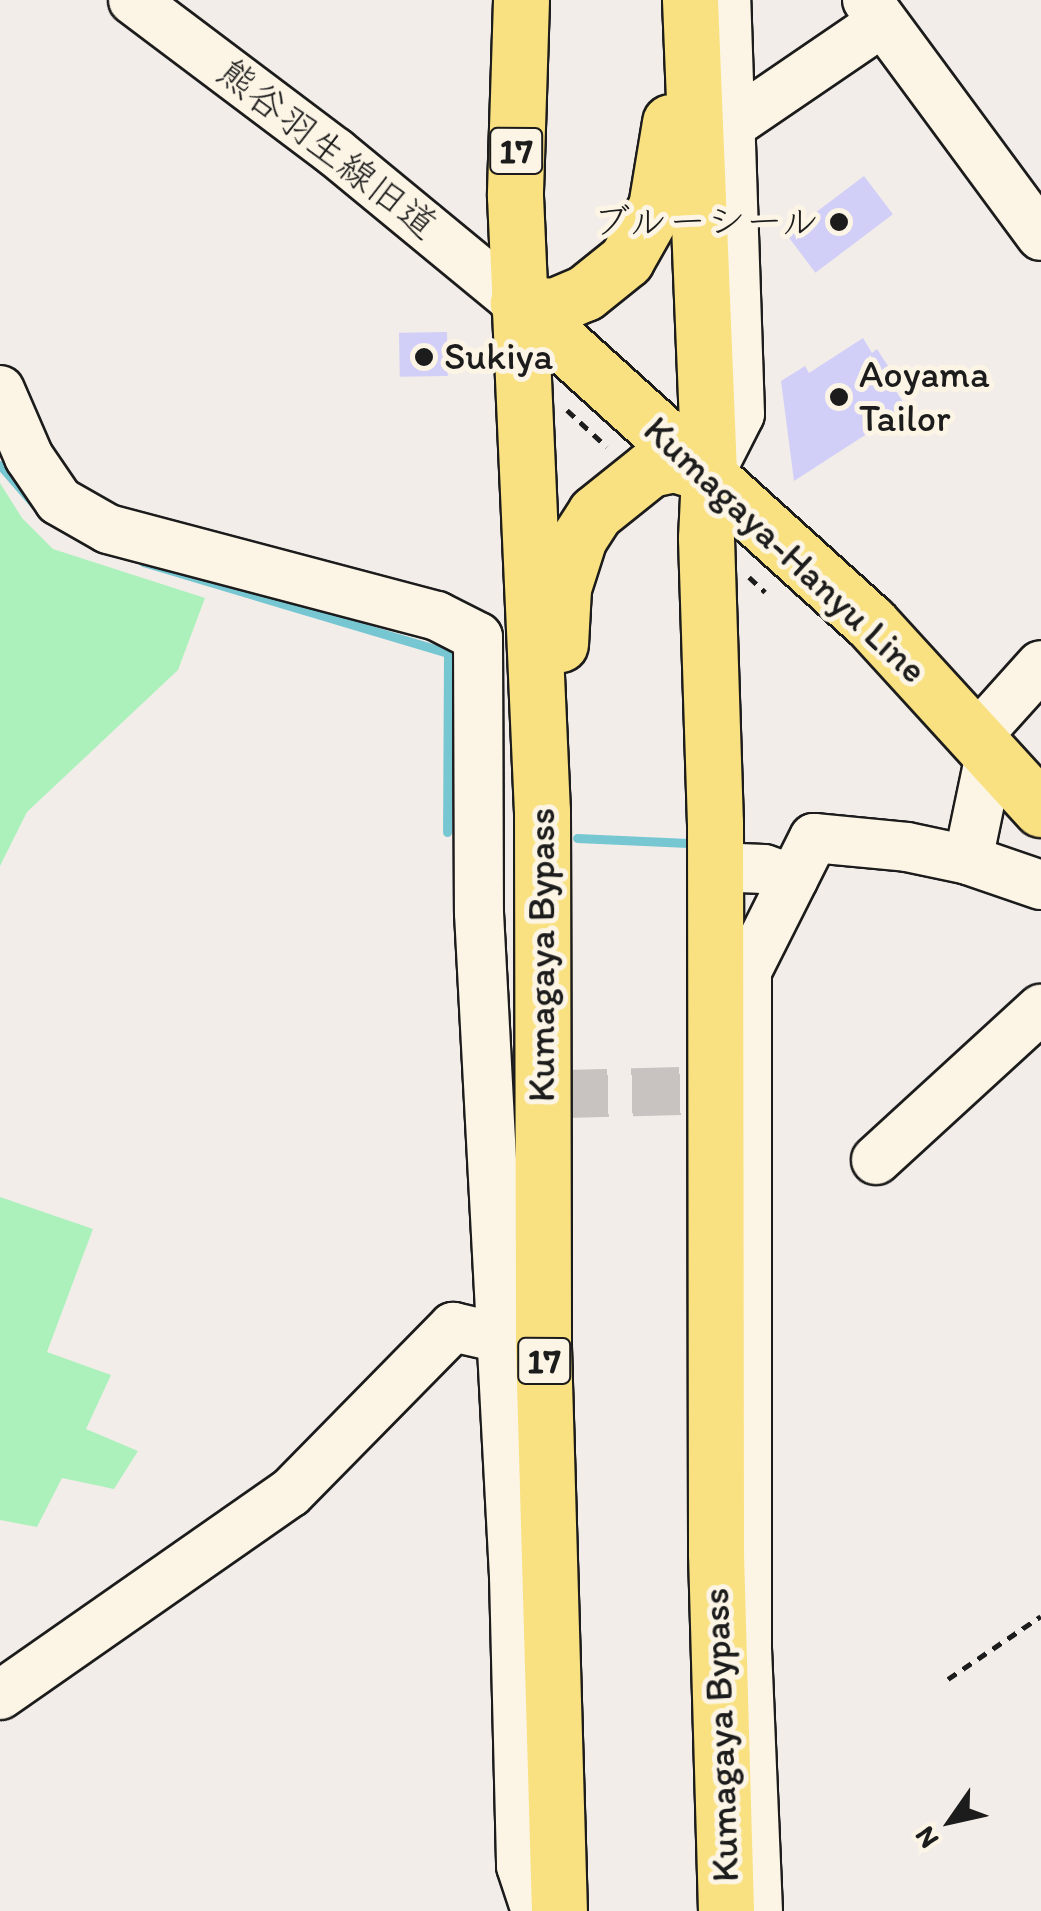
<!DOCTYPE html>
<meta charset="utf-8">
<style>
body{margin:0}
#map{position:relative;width:1041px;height:1911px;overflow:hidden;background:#f3ede9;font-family:Itim,"Klee One",sans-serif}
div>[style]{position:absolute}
.green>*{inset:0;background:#acf1bc}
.stream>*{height:9px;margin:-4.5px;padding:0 4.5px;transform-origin:4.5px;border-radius:4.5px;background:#77c7d3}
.building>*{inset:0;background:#d1cff8;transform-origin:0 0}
.minor-tunnel>*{height:48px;margin-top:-24px;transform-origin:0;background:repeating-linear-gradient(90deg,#c8c3c0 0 48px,transparent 0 72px)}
.path>*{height:5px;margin-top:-2.5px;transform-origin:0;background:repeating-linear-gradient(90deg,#1c1c1c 0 10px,transparent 0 18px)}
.roads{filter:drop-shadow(2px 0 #1c1c1c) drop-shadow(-2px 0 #1c1c1c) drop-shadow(0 2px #1c1c1c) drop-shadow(0 -2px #1c1c1c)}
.minor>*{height:48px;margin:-24px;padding:0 24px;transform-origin:24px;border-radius:24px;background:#fcf5e5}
.major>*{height:55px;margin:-27.5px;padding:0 27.5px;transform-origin:27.5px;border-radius:27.5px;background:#f9e181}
.highway>*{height:55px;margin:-27.5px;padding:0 27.5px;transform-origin:27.5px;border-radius:27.5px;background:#f9e181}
.dots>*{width:28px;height:28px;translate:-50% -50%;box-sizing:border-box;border:5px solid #fcf5e5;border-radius:50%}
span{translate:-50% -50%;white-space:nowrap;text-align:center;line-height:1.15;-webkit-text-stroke:10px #fcf5e5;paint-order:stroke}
.shield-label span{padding:2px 8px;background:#fcf5e5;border:2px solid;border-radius:8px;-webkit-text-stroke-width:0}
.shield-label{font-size:35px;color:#1c1c1c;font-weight:700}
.street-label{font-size:38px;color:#1c1c1c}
.poi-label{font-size:38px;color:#1c1c1c}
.right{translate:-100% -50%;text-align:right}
.left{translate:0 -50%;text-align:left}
.north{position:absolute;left:901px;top:1771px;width:100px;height:100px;-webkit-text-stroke:8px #fcf5e5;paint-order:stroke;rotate:236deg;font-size:28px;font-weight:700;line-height:40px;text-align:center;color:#1c1c1c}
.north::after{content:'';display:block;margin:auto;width:35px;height:45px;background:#1c1c1c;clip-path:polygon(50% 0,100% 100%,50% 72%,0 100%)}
</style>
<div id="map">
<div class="green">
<i style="clip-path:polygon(0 483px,22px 518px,53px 549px,205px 598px,178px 670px,27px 812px,0 866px)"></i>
<i style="clip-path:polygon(0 1197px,93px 1229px,47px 1352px,111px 1375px,86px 1429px,138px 1451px,114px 1489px,62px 1478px,37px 1527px,0 1520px)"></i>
</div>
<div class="stream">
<i style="left:0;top:465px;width:52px;rotate:48.9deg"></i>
<i style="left:143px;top:562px;width:318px;rotate:16.6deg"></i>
<i style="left:448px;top:653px;width:179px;rotate:90.3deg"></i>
<i style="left:577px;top:838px;width:111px;rotate:2.6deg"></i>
</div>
<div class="building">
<i style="left:864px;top:176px;width:48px;height:97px;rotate:53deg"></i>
<i style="left:447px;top:332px;width:44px;height:48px;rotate:89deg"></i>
<i style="clip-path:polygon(863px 338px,872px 353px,877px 349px,888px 366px,882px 370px,907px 408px,794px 481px,781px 381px,805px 366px,809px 373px)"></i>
</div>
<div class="minor-tunnel">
<i style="left:488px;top:1096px;width:261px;rotate:-1.5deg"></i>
</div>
<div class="path">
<i style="left:567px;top:410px;width:54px;rotate:42.8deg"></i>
<i style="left:749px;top:577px;width:22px;rotate:43deg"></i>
<i style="left:948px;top:1679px;width:112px;rotate:-34.1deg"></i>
</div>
<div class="roads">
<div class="minor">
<i style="left:133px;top:0;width:253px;rotate:37deg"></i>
<i style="left:335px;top:152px;width:237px;rotate:39.5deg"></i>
<i style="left:867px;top:0;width:293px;rotate:53.6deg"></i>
<i style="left:730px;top:126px;width:183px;rotate:-34.3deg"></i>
<i style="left:0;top:390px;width:73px;rotate:66.6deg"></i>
<i style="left:29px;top:457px;width:53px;rotate:55.7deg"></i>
<i style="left:59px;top:501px;width:56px;rotate:29.7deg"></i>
<i style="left:108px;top:529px;width:340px;rotate:14.8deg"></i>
<i style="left:437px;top:616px;width:46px;rotate:27.1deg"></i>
<i style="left:478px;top:637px;width:276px;rotate:89.8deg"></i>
<i style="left:479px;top:913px;width:664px;rotate:86.98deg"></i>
<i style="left:514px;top:1576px;width:290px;rotate:88.6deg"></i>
<i style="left:521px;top:1866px;width:47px;rotate:71.6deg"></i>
<i style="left:709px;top:475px;width:68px;rotate:-63.1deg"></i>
<i style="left:740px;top:414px;width:414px;rotate:-91.9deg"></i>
<i style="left:978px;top:735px;width:94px;rotate:-48deg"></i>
<i style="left:968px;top:860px;width:112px;rotate:-78.2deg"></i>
<i style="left:714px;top:867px;width:50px;rotate:2.3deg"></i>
<i style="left:764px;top:869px;width:31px;rotate:19deg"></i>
<i style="left:876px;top:1160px;width:224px;rotate:-42.5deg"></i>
<i style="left:0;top:1695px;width:353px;rotate:-34.9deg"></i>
<i style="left:290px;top:1493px;width:233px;rotate:-45.5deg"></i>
<i style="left:453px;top:1327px;width:75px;rotate:13.1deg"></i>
<i style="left:758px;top:1911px;width:267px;rotate:-92.4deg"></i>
<i style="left:747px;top:1644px;width:673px;rotate:-90deg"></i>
<i style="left:747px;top:971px;width:149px;rotate:-63.3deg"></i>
<i style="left:814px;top:838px;width:93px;rotate:5.5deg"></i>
<i style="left:907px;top:847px;width:62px;rotate:12deg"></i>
<i style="left:968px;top:860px;width:77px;rotate:18.9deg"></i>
</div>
<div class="major">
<i style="left:518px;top:303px;width:476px;rotate:42.2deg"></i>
<i style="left:871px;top:623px;width:252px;rotate:47.6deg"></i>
</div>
<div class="highway">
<i style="left:521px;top:0;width:196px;rotate:91.8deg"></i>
<i style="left:515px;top:196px;width:616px;rotate:87.49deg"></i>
<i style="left:542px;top:811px;width:536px;rotate:89.89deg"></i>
<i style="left:543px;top:1347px;width:564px;rotate:88.38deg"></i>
<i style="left:690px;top:0;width:475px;rotate:87.7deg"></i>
<i style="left:709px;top:475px;width:63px;rotate:92.7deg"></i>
<i style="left:706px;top:538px;width:285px;rotate:88.2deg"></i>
<i style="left:715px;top:823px;width:730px;rotate:89.92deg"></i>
<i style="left:716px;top:1553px;width:358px;rotate:88.4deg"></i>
<i style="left:518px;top:303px;width:36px;rotate:5deg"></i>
<i style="left:554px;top:306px;width:34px;rotate:-23deg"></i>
<i style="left:585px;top:293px;width:53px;rotate:-38.8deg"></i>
<i style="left:626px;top:260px;width:61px;rotate:-60.5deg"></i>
<i style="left:656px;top:207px;width:86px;rotate:-80.6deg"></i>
<i style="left:560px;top:644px;width:56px;rotate:-86.9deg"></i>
<i style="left:563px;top:588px;width:52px;rotate:-72.3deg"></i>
<i style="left:579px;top:538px;width:30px;rotate:-57deg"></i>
<i style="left:595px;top:513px;width:70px;rotate:-38.7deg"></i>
<i style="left:650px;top:469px;width:25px;rotate:-12deg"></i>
<i style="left:674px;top:464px;width:37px;rotate:17deg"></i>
</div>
</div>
<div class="dots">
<i style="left:839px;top:222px;background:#1c1c1c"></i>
<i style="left:424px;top:357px;background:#1c1c1c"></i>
<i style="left:839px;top:397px;background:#1c1c1c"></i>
</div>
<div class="shield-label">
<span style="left:516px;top:151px">17</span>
<span style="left:544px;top:1361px">17</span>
</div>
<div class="street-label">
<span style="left:327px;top:149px;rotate:38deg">熊谷羽生線旧道</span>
<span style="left:785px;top:550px;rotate:43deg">Kumagaya-Hanyu Line</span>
<span style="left:542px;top:955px;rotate:-90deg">Kumagaya Bypass</span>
<span style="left:721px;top:1735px;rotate:-92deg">Kumagaya Bypass</span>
</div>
<div class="poi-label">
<span class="right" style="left:819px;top:222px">ブルーシール</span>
<span class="left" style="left:444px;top:357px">Sukiya</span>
<span class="left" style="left:859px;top:397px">Aoyama<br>Tailor</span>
</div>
<div class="north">N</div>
</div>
